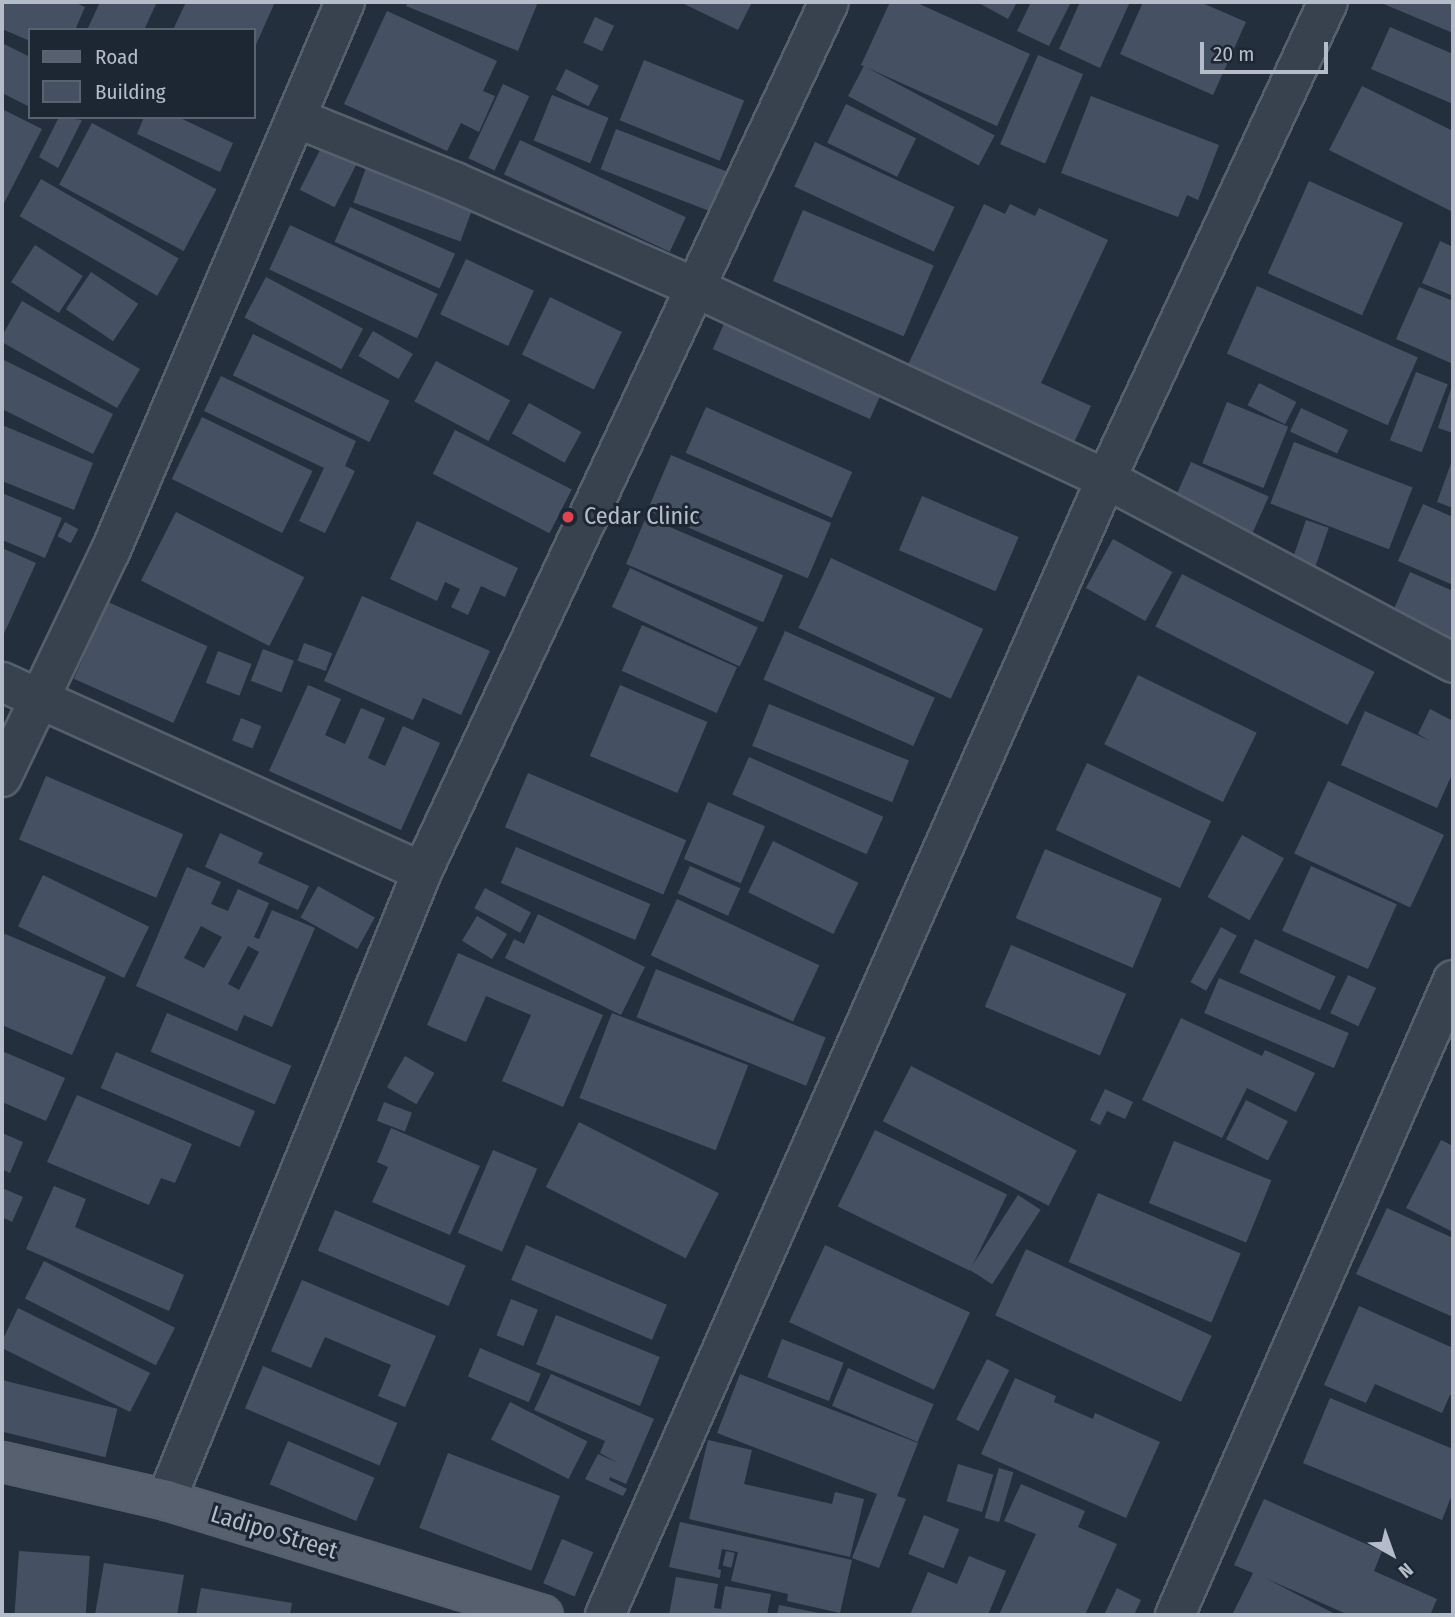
<!DOCTYPE html>
<style>
body{margin:0}
#map{position:relative;width:1455px;height:1617px;overflow:hidden;background:#242f3e;font-family:"Fira Sans Condensed",sans-serif}
div>[style]{position:absolute}
.building>*{inset:0;background:#455162;transform-origin:0 0}
.roads{filter:drop-shadow(2px 0 #565f6c) drop-shadow(-2px 0 #565f6c) drop-shadow(0 2px #565f6c) drop-shadow(0 -2px #565f6c)}
.minor>*{height:38px;margin:-19px;padding:0 19px;transform-origin:19px;border-radius:19px;background:#38414e}
.major>*{height:38px;margin:-19px;padding:0 19px;transform-origin:19px;border-radius:19px;background:#56606e}
.dots>*{width:19px;height:19px;translate:-50% -50%;box-sizing:border-box;border:4px solid #1d2633;border-radius:50%}
span{translate:-50% -50%;white-space:nowrap;text-align:center;line-height:1.15;-webkit-text-stroke:6px #1d2633;paint-order:stroke}
.poi-label{font-size:24px;color:#b4bcc9}
.left{translate:0 -50%;text-align:left}
.street-label{font-size:24px;color:#b4bcc9}
.frame{position:absolute;inset:0;border:4px solid #b4bcc9;pointer-events:none}
.legend{position:absolute;left:28px;top:28px;width:228px;height:91px;box-sizing:border-box;background:#1d2633;border:2px solid #59626f;margin:0;padding:9px 12px;list-style:none;font-size:21px;color:#b4bcc9}
.legend li{display:flex;align-items:center;gap:14px;height:35px}
.legend b{width:35px;border:2px solid #59626f}
.north{position:absolute;left:1357px;top:1519px;width:70px;height:70px;-webkit-text-stroke:5px #1d2633;paint-order:stroke;rotate:140deg;font-size:19px;font-weight:700;line-height:28px;text-align:center;color:#b4bcc9}
.north::after{content:'';display:block;margin:auto;width:24px;height:32px;background:#b4bcc9;clip-path:polygon(50% 0,100% 100%,50% 72%,0 100%)}
.scale{position:absolute;left:1200px;top:42px;width:128px;height:32px;box-sizing:border-box;border:4px solid #b4bcc9;border-top:0;padding-left:9px;font-size:21px;line-height:24px;white-space:nowrap;color:#b4bcc9;-webkit-text-stroke:5px #1d2633;paint-order:stroke}
</style>
<div id="map">
<div class="building">
<i style="clip-path:polygon(2px 2px,74px 2px,85px 7px,75px 30px,30px 30px,30px 41px,2px 29px)"></i>
<i style="clip-path:polygon(100px 2px,157px 2px,144px 30px,87px 30px)"></i>
<i style="clip-path:polygon(186px 2px,275px 2px,254px 49px,254px 30px,173px 30px)"></i>
<i style="clip-path:polygon(408px 2px,538px 2px,518px 51px,406px 6px)"></i>
<i style="clip-path:polygon(680px 2px,752px 2px,738px 30px)"></i>
<i style="clip-path:polygon(890px 2px,915px 2px,1030px 54px,997px 126px,861px 65px)"></i>
<i style="clip-path:polygon(977px 2px,1017px 2px,1008px 19px)"></i>
<i style="clip-path:polygon(1031px 2px,1071px 2px,1049px 46px,1017px 31px)"></i>
<i style="clip-path:polygon(1080px 2px,1130px 2px,1100px 68px,1059px 49px)"></i>
<i style="clip-path:polygon(1143px 2px,1200px 2px,1246px 22px,1213px 95px,1120px 54px)"></i>
<i style="clip-path:polygon(1379px 2px,1453px 2px,1453px 33px)"></i>
<i style="clip-path:polygon(387px 11px,497px 61px,483px 91px,495px 96px,479px 132px,461px 123px,447px 151px,344px 104px)"></i>
<i style="left:595px;top:17px;width:21px;height:28px;rotate:25deg"></i>
<i style="clip-path:polygon(1390px 27px,1453px 54px,1453px 104px,1371px 69px)"></i>
<i style="clip-path:polygon(2px 43px,30px 57px,30px 107px,2px 93px)"></i>
<i style="left:1038px;top:55px;width:49px;height:97px;rotate:23deg"></i>
<i style="left:644px;top:60px;width:108px;height:65px;rotate:22deg"></i>
<i style="left:864px;top:66px;width:148px;height:34px;rotate:28deg"></i>
<i style="left:566px;top:69px;width:37px;height:23px;rotate:27deg"></i>
<i style="left:503px;top:84px;width:29px;height:82px;rotate:25deg"></i>
<i style="clip-path:polygon(1362px 86px,1453px 131px,1453px 212px,1329px 150px)"></i>
<i style="left:552px;top:95px;width:61px;height:49px;rotate:22deg"></i>
<i style="clip-path:polygon(1091px 96px,1219px 145px,1198px 200px,1187px 195px,1178px 217px,1061px 173px)"></i>
<i style="left:846px;top:104px;width:78px;height:43px;rotate:26deg"></i>
<i style="clip-path:polygon(2px 109px,42px 129px,2px 207px)"></i>
<i style="clip-path:polygon(59px 117px,82px 120px,58px 168px,39px 157px)"></i>
<i style="clip-path:polygon(144px 117px,178px 117px,233px 143px,220px 172px,137px 134px)"></i>
<i style="left:92px;top:123px;width:141px;height:70px;rotate:28deg"></i>
<i style="left:616px;top:129px;width:118px;height:43px;rotate:21deg"></i>
<i style="left:520px;top:140px;width:183px;height:38px;rotate:25deg"></i>
<i style="left:815px;top:142px;width:154px;height:49px;rotate:25deg"></i>
<i style="left:322px;top:146px;width:39px;height:49px;rotate:27deg"></i>
<i style="left:367px;top:165px;width:114px;height:40px;rotate:20deg"></i>
<i style="left:41px;top:179px;width:159px;height:43px;rotate:30deg"></i>
<i style="left:1309px;top:181px;width:103px;height:101px;rotate:24deg"></i>
<i style="clip-path:polygon(984px 204px,1005px 214px,1010px 204px,1035px 216px,1039px 208px,1108px 240px,1041px 383px,1091px 406px,1071px 449px,905px 371px)"></i>
<i style="left:350px;top:207px;width:115px;height:38px;rotate:24deg"></i>
<i style="left:803px;top:210px;width:142px;height:77px;rotate:23deg"></i>
<i style="left:290px;top:225px;width:163px;height:49px;rotate:25deg"></i>
<i style="clip-path:polygon(1440px 241px,1453px 247px,1453px 296px,1422px 283px)"></i>
<i style="left:35px;top:245px;width:57px;height:44px;rotate:33deg"></i>
<i style="left:466px;top:259px;width:75px;height:61px;rotate:25deg"></i>
<i style="left:91px;top:272px;width:57px;height:45px;rotate:34deg"></i>
<i style="left:266px;top:277px;width:110px;height:46px;rotate:28deg"></i>
<i style="left:1257px;top:286px;width:176px;height:74px;rotate:24deg"></i>
<i style="clip-path:polygon(1419px 287px,1453px 301px,1453px 364px,1396px 339px)"></i>
<i style="left:550px;top:297px;width:80px;height:64px;rotate:26deg"></i>
<i style="clip-path:polygon(22px 301px,140px 369px,117px 408px,2px 342px,2px 336px)"></i>
<i style="left:727px;top:317px;width:172px;height:35px;rotate:24deg"></i>
<i style="left:373px;top:331px;width:46px;height:29px;rotate:30deg"></i>
<i style="left:253px;top:334px;width:152px;height:46px;rotate:26deg"></i>
<i style="clip-path:polygon(2px 359px,113px 414px,93px 454px,2px 409px)"></i>
<i style="left:436px;top:361px;width:84px;height:46px;rotate:28deg"></i>
<i style="left:1416px;top:372px;width:34px;height:73px;rotate:21deg"></i>
<i style="clip-path:polygon(221px 376px,356px 441px,345px 466px,355px 471px,325px 533px,299px 521px,324px 468px,204px 411px)"></i>
<i style="left:1259px;top:383px;width:42px;height:25px;rotate:27deg"></i>
<i style="clip-path:polygon(1453px 383px,1453px 433px,1438px 428px)"></i>
<i style="left:1227px;top:402px;width:66px;height:66px;rotate:22deg"></i>
<i style="left:529px;top:403px;width:60px;height:35px;rotate:29deg"></i>
<i style="left:706px;top:407px;width:160px;height:50px;rotate:24deg"></i>
<i style="left:1301px;top:408px;width:52px;height:26px;rotate:25deg"></i>
<i style="left:202px;top:417px;width:123px;height:69px;rotate:26deg"></i>
<i style="clip-path:polygon(2px 425px,93px 463px,74px 510px,2px 481px)"></i>
<i style="left:455px;top:430px;width:131px;height:49px;rotate:27deg"></i>
<i style="left:1294px;top:442px;width:127px;height:66px;rotate:21deg"></i>
<i style="left:671px;top:455px;width:174px;height:60px;rotate:23deg"></i>
<i style="clip-path:polygon(1453px 458px,1453px 508px,1437px 502px)"></i>
<i style="left:1191px;top:462px;width:85px;height:51px;rotate:24deg"></i>
<i style="clip-path:polygon(2px 493px,62px 518px,45px 558px,2px 540px)"></i>
<i style="left:922px;top:496px;width:105px;height:59px;rotate:23deg"></i>
<i style="clip-path:polygon(1423px 504px,1453px 517px,1453px 585px,1398px 561px)"></i>
<i style="left:176px;top:512px;width:144px;height:77px;rotate:27deg"></i>
<i style="left:646px;top:517px;width:149px;height:51px;rotate:23deg"></i>
<i style="left:1306px;top:520px;width:24px;height:43px;rotate:19deg"></i>
<i style="clip-path:polygon(417px 521px,518px 568px,505px 597px,481px 586px,468px 615px,451px 607px,460px 589px,445px 582px,437px 601px,390px 579px)"></i>
<i style="left:65px;top:522px;width:15px;height:16px;rotate:28deg"></i>
<i style="left:1113px;top:539px;width:68px;height:56px;rotate:29deg"></i>
<i style="clip-path:polygon(2px 548px,36px 563px,2px 638px)"></i>
<i style="left:831px;top:558px;width:168px;height:77px;rotate:25deg"></i>
<i style="left:630px;top:568px;width:141px;height:43px;rotate:25deg"></i>
<i style="clip-path:polygon(1410px 572px,1453px 591px,1453px 653px,1387px 625px)"></i>
<i style="left:1182px;top:574px;width:216px;height:59px;rotate:27deg"></i>
<i style="clip-path:polygon(362px 596px,490px 651px,461px 715px,423px 698px,413px 720px,324px 681px)"></i>
<i style="left:108px;top:602px;width:109px;height:84px;rotate:24deg"></i>
<i style="left:642px;top:625px;width:104px;height:50px;rotate:24deg"></i>
<i style="left:785px;top:631px;width:164px;height:53px;rotate:24deg"></i>
<i style="left:304px;top:643px;width:30px;height:19px;rotate:20deg"></i>
<i style="left:263px;top:649px;width:33px;height:34px;rotate:21deg"></i>
<i style="left:218px;top:651px;width:36px;height:34px;rotate:21deg"></i>
<i style="left:1138px;top:675px;width:132px;height:77px;rotate:26deg"></i>
<i style="clip-path:polygon(308px 685px,341px 699px,325px 735px,345px 744px,361px 708px,385px 718px,368px 758px,385px 766px,403px 726px,440px 743px,401px 830px,269px 771px)"></i>
<i style="left:620px;top:685px;width:95px;height:77px;rotate:23deg"></i>
<i style="left:769px;top:704px;width:151px;height:45px;rotate:22deg"></i>
<i style="clip-path:polygon(1430px 709px,1453px 721px,1453px 772px,1437px 808px,1341px 765px,1365px 711px,1430px 741px,1418px 734px)"></i>
<i style="left:241px;top:718px;width:22px;height:24px;rotate:22deg"></i>
<i style="left:749px;top:757px;width:147px;height:41px;rotate:24deg"></i>
<i style="left:1087px;top:763px;width:137px;height:74px;rotate:25deg"></i>
<i style="left:528px;top:773px;width:172px;height:59px;rotate:23deg"></i>
<i style="left:46px;top:776px;width:149px;height:69px;rotate:23deg"></i>
<i style="left:1328px;top:781px;width:128px;height:80px;rotate:25deg"></i>
<i style="left:708px;top:802px;width:62px;height:62px;rotate:23deg"></i>
<i style="clip-path:polygon(220px 833px,263px 853px,258px 863px,309px 886px,298px 910px,205px 867px)"></i>
<i style="left:1242px;top:835px;width:48px;height:71px;rotate:29deg"></i>
<i style="left:773px;top:841px;width:95px;height:57px;rotate:26deg"></i>
<i style="left:516px;top:847px;width:146px;height:39px;rotate:23deg"></i>
<i style="left:1045px;top:849px;width:127px;height:75px;rotate:23deg"></i>
<i style="left:690px;top:866px;width:55px;height:30px;rotate:24deg"></i>
<i style="left:1311px;top:866px;width:94px;height:71px;rotate:24deg"></i>
<i style="clip-path:polygon(evenodd,187px 867px,221px 882px,211px 904px,228px 911px,238px 889px,269px 903px,254px 937px,259px 939px,272px 910px,315px 928px,272px 1027px,244px 1015px,237px 1031px,136px 986px,187px 867px,201px 926px,222px 937px,204px 968px,184px 958px,201px 926px,187px 867px,248px 946px,259px 952px,239px 990px,228px 984px,248px 946px)"></i>
<i style="left:43px;top:875px;width:118px;height:57px;rotate:26deg"></i>
<i style="left:318px;top:886px;width:65px;height:36px;rotate:29deg"></i>
<i style="left:485px;top:888px;width:52px;height:23px;rotate:28deg"></i>
<i style="left:677px;top:899px;width:157px;height:62px;rotate:25deg"></i>
<i style="clip-path:polygon(538px 914px,645px 967px,621px 1015px,505px 958px,514px 939px,524px 944px)"></i>
<i style="left:477px;top:916px;width:35px;height:29px;rotate:31deg"></i>
<i style="left:1221px;top:927px;width:18px;height:63px;rotate:29deg"></i>
<i style="clip-path:polygon(3px 933px,106px 977px,72px 1055px,2px 1025px)"></i>
<i style="left:1255px;top:939px;width:89px;height:37px;rotate:25deg"></i>
<i style="left:1011px;top:945px;width:125px;height:67px;rotate:23deg"></i>
<i style="clip-path:polygon(458px 953px,603px 1015px,563px 1107px,502px 1081px,531px 1015px,486px 996px,466px 1042px,427px 1025px)"></i>
<i style="left:656px;top:969px;width:183px;height:52px;rotate:22deg"></i>
<i style="left:1348px;top:975px;width:31px;height:42px;rotate:25deg"></i>
<i style="left:1219px;top:978px;width:141px;height:38px;rotate:23deg"></i>
<i style="left:167px;top:1013px;width:135px;height:42px;rotate:23deg"></i>
<i style="left:612px;top:1013px;width:146px;height:91px;rotate:21deg"></i>
<i style="clip-path:polygon(1181px 1018px,1262px 1056px,1265px 1050px,1315px 1073px,1296px 1112px,1247px 1088px,1222px 1138px,1142px 1100px)"></i>
<i style="clip-path:polygon(2px 1051px,65px 1078px,46px 1121px,2px 1102px)"></i>
<i style="left:116px;top:1052px;width:151px;height:39px;rotate:23deg"></i>
<i style="left:405px;top:1056px;width:34px;height:36px;rotate:30deg"></i>
<i style="left:911px;top:1066px;width:186px;height:62px;rotate:27deg"></i>
<i style="clip-path:polygon(1105px 1089px,1133px 1102px,1125px 1119px,1107px 1111px,1100px 1125px,1090px 1120px)"></i>
<i style="clip-path:polygon(77px 1095px,192px 1144px,175px 1183px,161px 1178px,149px 1205px,47px 1162px)"></i>
<i style="left:1246px;top:1100px;width:47px;height:44px;rotate:27deg"></i>
<i style="left:384px;top:1102px;width:30px;height:20px;rotate:21deg"></i>
<i style="left:579px;top:1122px;width:157px;height:73px;rotate:27deg"></i>
<i style="clip-path:polygon(391px 1128px,480px 1166px,450px 1235px,372px 1202px,388px 1167px,377px 1162px)"></i>
<i style="left:875px;top:1130px;width:147px;height:85px;rotate:26deg"></i>
<i style="clip-path:polygon(2px 1133px,23px 1142px,10px 1173px,2px 1169px)"></i>
<i style="clip-path:polygon(1441px 1140px,1453px 1146px,1453px 1232px,1406px 1208px)"></i>
<i style="left:1174px;top:1141px;width:105px;height:67px;rotate:22deg"></i>
<i style="left:493px;top:1150px;width:48px;height:90px;rotate:23deg"></i>
<i style="clip-path:polygon(54px 1186px,86px 1199px,75px 1227px,184px 1275px,169px 1311px,26px 1249px)"></i>
<i style="clip-path:polygon(2px 1188px,23px 1197px,12px 1222px,2px 1217px)"></i>
<i style="left:1098px;top:1193px;width:155px;height:75px;rotate:23deg"></i>
<i style="left:1018px;top:1195px;width:27px;height:89px;rotate:33deg"></i>
<i style="clip-path:polygon(1387px 1208px,1453px 1238px,1453px 1317px,1356px 1274px)"></i>
<i style="left:335px;top:1210px;width:142px;height:44px;rotate:23deg"></i>
<i style="left:526px;top:1245px;width:153px;height:38px;rotate:23deg"></i>
<i style="left:825px;top:1245px;width:160px;height:85px;rotate:25deg"></i>
<i style="left:1026px;top:1249px;width:205px;height:73px;rotate:25deg"></i>
<i style="left:44px;top:1261px;width:147px;height:42px;rotate:27deg"></i>
<i style="clip-path:polygon(302px 1280px,436px 1336px,405px 1407px,378px 1396px,391px 1365px,325px 1337px,311px 1368px,271px 1351px)"></i>
<i style="left:511px;top:1299px;width:29px;height:39px;rotate:22deg"></i>
<i style="clip-path:polygon(1359px 1306px,1453px 1348px,1453px 1396px,1450px 1395px,1442px 1413px,1375px 1384px,1366px 1403px,1324px 1385px)"></i>
<i style="clip-path:polygon(18px 1308px,150px 1373px,130px 1412px,2px 1348px,2px 1341px)"></i>
<i style="left:556px;top:1315px;width:112px;height:53px;rotate:22deg"></i>
<i style="left:782px;top:1339px;width:66px;height:41px;rotate:21deg"></i>
<i style="left:480px;top:1348px;width:66px;height:31px;rotate:23deg"></i>
<i style="left:987px;top:1359px;width:25px;height:68px;rotate:27deg"></i>
<i style="left:263px;top:1366px;width:146px;height:46px;rotate:23deg"></i>
<i style="left:848px;top:1368px;width:93px;height:41px;rotate:23deg"></i>
<i style="clip-path:polygon(551px 1374px,654px 1419px,626px 1484px,610px 1477px,609px 1480px,627px 1489px,623px 1496px,585px 1479px,598px 1454px,618px 1463px,600px 1453px,605px 1441px,534px 1410px)"></i>
<i style="clip-path:polygon(740px 1374px,918px 1443px,897px 1496px,906px 1499px,879px 1568px,852px 1558px,877px 1494px,717px 1433px)"></i>
<i style="clip-path:polygon(1015px 1378px,1056px 1396px,1054px 1402px,1093px 1419px,1095px 1413px,1160px 1442px,1126px 1518px,981px 1454px)"></i>
<i style="left:2px;top:1380px;width:119px;height:50px;rotate:14deg"></i>
<i style="clip-path:polygon(1330px 1398px,1453px 1449px,1453px 1492px,1442px 1520px,1303px 1463px)"></i>
<i style="left:510px;top:1402px;width:87px;height:42px;rotate:27deg"></i>
<i style="clip-path:polygon(708px 1440px,752px 1450px,744px 1484px,832px 1504px,835px 1492px,864px 1499px,850px 1557px,689px 1519px)"></i>
<i style="left:288px;top:1441px;width:94px;height:47px;rotate:23deg"></i>
<i style="left:448px;top:1453px;width:120px;height:80px;rotate:21deg"></i>
<i style="left:958px;top:1464px;width:37px;height:39px;rotate:17deg"></i>
<i style="left:999px;top:1468px;width:15px;height:52px;rotate:16deg"></i>
<i style="clip-path:polygon(1021px 1484px,1085px 1511px,1078px 1527px,1117px 1544px,1085px 1615px,999px 1615px,1036px 1534px,1004px 1521px)"></i>
<i style="clip-path:polygon(1264px 1499px,1382px 1551px,1374px 1571px,1437px 1599px,1430px 1615px,1349px 1615px,1265px 1578px,1337px 1615px,1232px 1615px,1253px 1573px,1234px 1565px)"></i>
<i style="left:924px;top:1515px;width:38px;height:42px;rotate:22deg"></i>
<i style="clip-path:polygon(680px 1522px,852px 1560px,840px 1613px,787px 1601px,788px 1594px,731px 1581px,738px 1552px,722px 1549px,718px 1569px,721px 1570px,720px 1578px,669px 1567px)"></i>
<i style="left:562px;top:1539px;width:34px;height:48px;rotate:23deg"></i>
<i style="left:19px;top:1551px;width:71px;height:64px;rotate:4deg"></i>
<i style="left:726px;top:1551px;width:9px;height:15px;rotate:13deg"></i>
<i style="clip-path:polygon(969px 1556px,1006px 1571px,988px 1615px,910px 1615px,928px 1572px,957px 1584px)"></i>
<i style="clip-path:polygon(104px 1563px,184px 1575px,177px 1615px,95px 1615px)"></i>
<i style="clip-path:polygon(676px 1577px,718px 1584px,714px 1608px,721px 1609px,725px 1586px,771px 1594px,767px 1615px,669px 1615px)"></i>
<i style="clip-path:polygon(201px 1588px,292px 1603px,290px 1615px,196px 1615px)"></i>
<i style="clip-path:polygon(1117px 1588px,1141px 1600px,1134px 1615px,1104px 1615px)"></i>
<i style="clip-path:polygon(779px 1605px,824px 1614px,823px 1615px,777px 1615px)"></i>
</div>
<div class="roads">
<div class="minor">
<i style="left:296px;top:118px;width:171px;rotate:21.9deg"></i>
<i style="left:455px;top:182px;width:263px;rotate:23.7deg"></i>
<i style="left:696px;top:288px;width:452px;rotate:25deg"></i>
<i style="left:1106px;top:479px;width:393px;rotate:27.9deg"></i>
<i style="left:2px;top:682px;width:461px;rotate:24.3deg"></i>
<i style="left:2px;top:777px;width:250px;rotate:-64.4deg"></i>
<i style="left:110px;top:552px;width:598px;rotate:-66.86deg"></i>
<i style="left:166px;top:1500px;width:678px;rotate:-67.82deg"></i>
<i style="left:422px;top:872px;width:960px;rotate:-64.93deg"></i>
<i style="left:605px;top:1615px;width:1242px;rotate:-66.2deg"></i>
<i style="left:1106px;top:479px;width:526px;rotate:-65.04deg"></i>
<i style="left:1175px;top:1615px;width:693px;rotate:-66.36deg"></i>
</div>
<div class="major">
<i style="left:2px;top:1462px;width:168px;rotate:13deg"></i>
<i style="left:166px;top:1500px;width:394px;rotate:17deg"></i>
</div>
</div>
<div class="dots">
<i style="left:568px;top:517px;background:#e0444e"></i>
</div>
<div class="poi-label">
<span class="left" style="left:584px;top:517px">Cedar Clinic</span>
</div>
<div class="street-label">
<span style="left:274px;top:1533px;rotate:17deg">Ladipo Street</span>
</div>
<div class="frame"></div>
<ul class="legend">
<li><b style="height:9px;background:#56606e"></b>Road</li>
<li><b style="height:19px;background:#455162"></b>Building</li>
</ul>
<div class="north">N</div>
<div class="scale">20 m</div>
</div>
